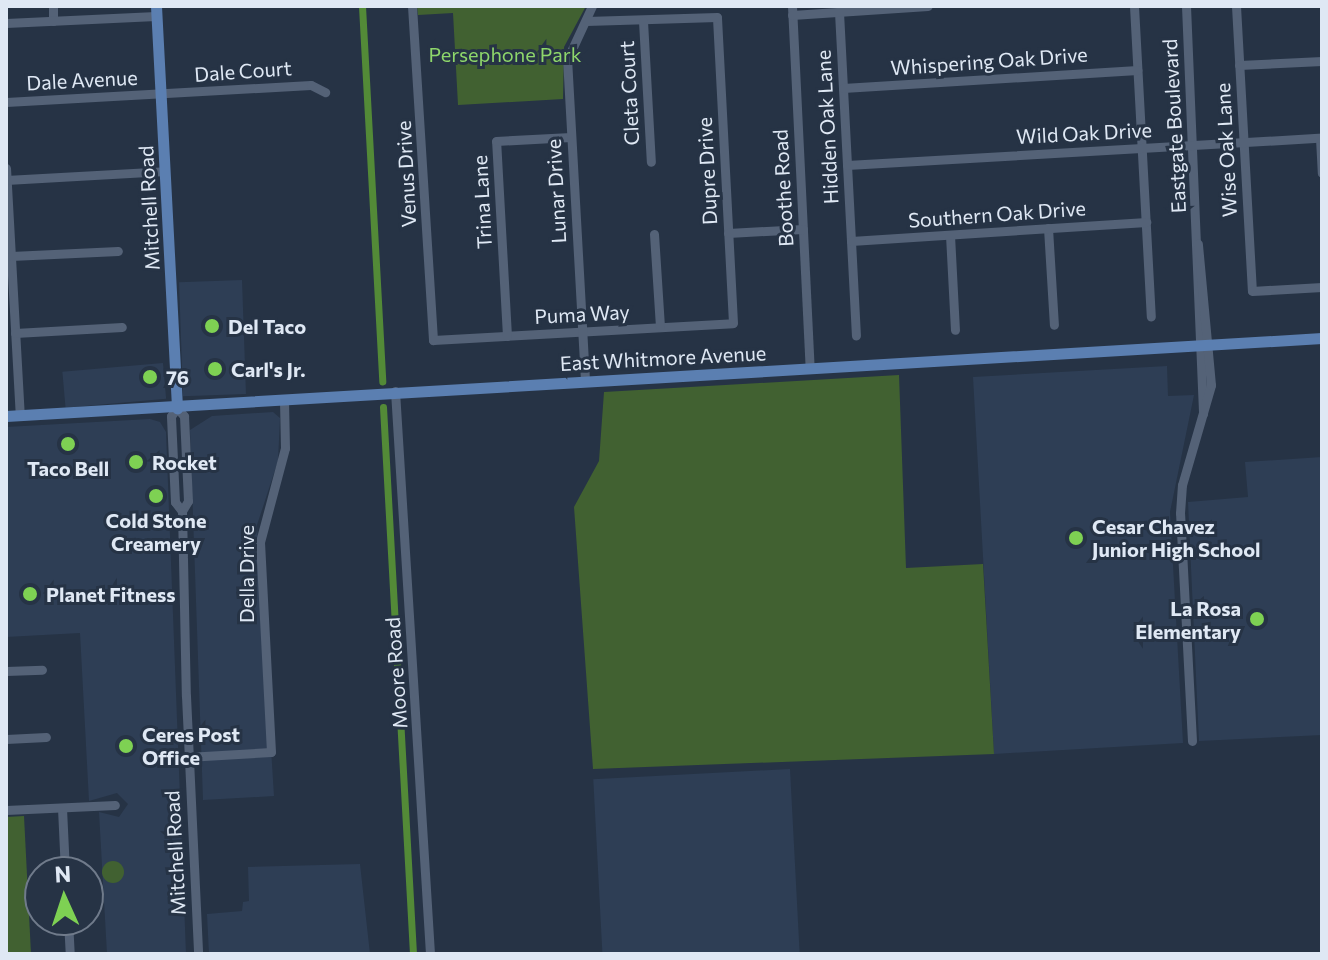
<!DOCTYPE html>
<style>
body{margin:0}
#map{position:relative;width:1328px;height:960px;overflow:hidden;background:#263345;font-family:Commissioner,sans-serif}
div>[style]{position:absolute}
.built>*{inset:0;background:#2e3e55;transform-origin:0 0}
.green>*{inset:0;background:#416131}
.round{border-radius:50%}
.canal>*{height:7px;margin:-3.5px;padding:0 3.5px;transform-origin:3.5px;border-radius:3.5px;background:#538a37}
.minor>*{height:9px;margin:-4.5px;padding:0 4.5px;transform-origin:4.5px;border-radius:4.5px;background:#546277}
.major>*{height:11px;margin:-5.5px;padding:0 5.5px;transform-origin:5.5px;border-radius:5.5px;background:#5b7fb1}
.dots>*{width:22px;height:22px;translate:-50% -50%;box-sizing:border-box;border:4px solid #263345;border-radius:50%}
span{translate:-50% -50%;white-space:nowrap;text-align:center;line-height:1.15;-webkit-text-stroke:6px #263345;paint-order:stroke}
.park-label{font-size:20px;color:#8ed76b}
.street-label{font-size:20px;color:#dfe8f4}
.poi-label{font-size:20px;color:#dfe8f4;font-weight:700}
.left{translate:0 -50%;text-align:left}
.right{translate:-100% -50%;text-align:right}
.frame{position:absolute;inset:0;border:8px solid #dfe8f4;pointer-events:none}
.north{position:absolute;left:24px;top:856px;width:80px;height:80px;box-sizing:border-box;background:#263345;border:2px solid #707b8b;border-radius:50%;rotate:357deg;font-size:22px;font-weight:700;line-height:32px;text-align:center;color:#dfe8f4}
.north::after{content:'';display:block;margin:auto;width:28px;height:36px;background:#7ed153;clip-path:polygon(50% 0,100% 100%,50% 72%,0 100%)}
</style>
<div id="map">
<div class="built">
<i style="left:242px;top:280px;width:114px;height:63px;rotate:88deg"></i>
<i style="left:163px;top:363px;width:36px;height:101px;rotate:85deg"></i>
<i style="clip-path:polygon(1167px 366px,1168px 396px,1194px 395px,1170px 512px,1183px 743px,994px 754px,973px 377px)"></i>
<i style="clip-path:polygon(273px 412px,280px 418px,278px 461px,257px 525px,274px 796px,203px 800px,190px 430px,212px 416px)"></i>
<i style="clip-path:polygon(150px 419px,160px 422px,166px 432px,186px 954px,107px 954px,99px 812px,119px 817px,128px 804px,117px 793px,89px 801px,80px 633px,6px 637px,6px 427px)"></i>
<i style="clip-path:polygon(1322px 457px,1322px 735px,1199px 741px,1188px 502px,1248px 497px,1245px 462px)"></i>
<i style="left:790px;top:769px;width:185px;height:197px;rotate:87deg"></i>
<i style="clip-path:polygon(360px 864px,370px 954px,209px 954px,207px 914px,242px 911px,243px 902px,249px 901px,248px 867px)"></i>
</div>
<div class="green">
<i style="clip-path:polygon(417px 6px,586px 6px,564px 47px,563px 99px,458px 105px,453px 13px,418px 15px)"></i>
<i style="clip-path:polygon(899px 375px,906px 568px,983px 564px,994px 754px,593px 769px,574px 507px,599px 461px,604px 392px)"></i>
<i style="clip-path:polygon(24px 816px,31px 954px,6px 954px,6px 817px)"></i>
<i class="round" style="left:102px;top:861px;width:22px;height:22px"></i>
</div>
<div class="canal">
<i style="left:362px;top:6px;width:376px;rotate:86.9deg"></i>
<i style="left:383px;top:407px;width:548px;rotate:86.86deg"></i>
</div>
<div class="minor">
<i style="left:53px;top:6px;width:15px;rotate:90deg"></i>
<i style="left:412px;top:6px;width:335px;rotate:86.4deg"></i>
<i style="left:433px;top:340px;width:300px;rotate:-3.2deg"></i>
<i style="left:733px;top:323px;width:306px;rotate:-93deg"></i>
<i style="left:717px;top:17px;width:131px;rotate:178.3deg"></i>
<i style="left:792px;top:6px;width:362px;rotate:87.2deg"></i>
<i style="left:1134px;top:6px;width:311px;rotate:86.9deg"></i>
<i style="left:1186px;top:6px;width:408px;rotate:87.6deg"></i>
<i style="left:1236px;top:6px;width:285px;rotate:86.8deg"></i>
<i style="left:1252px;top:291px;width:70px;rotate:-3.3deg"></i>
<i style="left:839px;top:12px;width:324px;rotate:87deg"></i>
<i style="left:792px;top:15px;width:136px;rotate:-3.8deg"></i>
<i style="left:643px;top:21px;width:141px;rotate:86.8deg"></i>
<i style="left:6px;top:23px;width:150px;rotate:-2.7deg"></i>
<i style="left:1239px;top:65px;width:83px;rotate:-2.8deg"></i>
<i style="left:843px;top:88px;width:295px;rotate:-3.5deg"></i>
<i style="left:6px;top:102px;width:305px;rotate:-3.2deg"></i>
<i style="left:311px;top:85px;width:16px;rotate:27deg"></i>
<i style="left:1320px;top:138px;width:35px;rotate:87deg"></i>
<i style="left:847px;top:165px;width:476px;rotate:-3.3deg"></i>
<i style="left:6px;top:168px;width:248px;rotate:86.8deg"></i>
<i style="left:6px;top:180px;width:159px;rotate:-3.2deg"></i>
<i style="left:1048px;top:228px;width:97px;rotate:86.5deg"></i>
<i style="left:728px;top:233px;width:75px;rotate:-3.1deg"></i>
<i style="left:654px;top:234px;width:93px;rotate:86.3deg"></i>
<i style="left:950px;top:235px;width:95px;rotate:87deg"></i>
<i style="left:851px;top:241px;width:296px;rotate:-3.7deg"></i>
<i style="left:11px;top:256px;width:107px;rotate:-2.7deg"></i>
<i style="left:15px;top:333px;width:107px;rotate:-3.2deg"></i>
<i style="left:507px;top:336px;width:195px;rotate:-93.2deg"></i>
<i style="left:496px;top:141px;width:75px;rotate:-3.1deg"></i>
<i style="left:585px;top:380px;width:321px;rotate:-93.2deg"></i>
<i style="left:567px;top:60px;width:60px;rotate:-65.2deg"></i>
<i style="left:395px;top:391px;width:564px;rotate:86.44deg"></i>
<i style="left:182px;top:511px;width:11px;rotate:-128deg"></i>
<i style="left:175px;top:502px;width:86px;rotate:-92.7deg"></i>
<i style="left:171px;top:416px;width:10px;rotate:-53deg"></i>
<i style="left:177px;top:408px;width:11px;rotate:49deg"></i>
<i style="left:184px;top:416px;width:85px;rotate:87.3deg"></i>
<i style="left:188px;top:501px;width:12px;rotate:121deg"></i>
<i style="left:182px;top:511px;width:185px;rotate:88.8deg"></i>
<i style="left:186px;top:696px;width:258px;rotate:87.3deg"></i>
<i style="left:6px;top:671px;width:36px;rotate:-2deg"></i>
<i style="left:6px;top:739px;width:40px;rotate:-2.9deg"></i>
<i style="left:1192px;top:741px;width:228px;rotate:-93deg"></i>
<i style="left:1180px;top:513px;width:28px;rotate:-86deg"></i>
<i style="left:1182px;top:485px;width:104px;rotate:-73.8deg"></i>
<i style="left:1211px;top:385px;width:142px;rotate:-95.3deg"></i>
<i style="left:187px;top:757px;width:84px;rotate:-3.4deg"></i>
<i style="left:271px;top:752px;width:210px;rotate:-93deg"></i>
<i style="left:260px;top:542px;width:97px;rotate:-75.1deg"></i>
<i style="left:285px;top:448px;width:49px;rotate:-91.2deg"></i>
<i style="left:62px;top:808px;width:64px;rotate:87.3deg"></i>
<i style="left:6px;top:810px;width:109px;rotate:-2.6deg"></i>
<i style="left:68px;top:920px;width:34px;rotate:87deg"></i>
</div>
<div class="major">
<i style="left:156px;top:6px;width:403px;rotate:87deg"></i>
<i style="left:6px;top:416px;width:1318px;rotate:-3.39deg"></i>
</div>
<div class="dots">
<i style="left:212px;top:326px;background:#7ed153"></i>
<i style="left:215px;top:369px;background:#7ed153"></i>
<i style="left:150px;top:377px;background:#7ed153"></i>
<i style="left:68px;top:444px;background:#7ed153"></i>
<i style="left:136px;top:462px;background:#7ed153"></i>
<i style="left:156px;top:496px;background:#7ed153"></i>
<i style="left:1076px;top:538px;background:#7ed153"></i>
<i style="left:30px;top:594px;background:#7ed153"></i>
<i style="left:1257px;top:619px;background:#7ed153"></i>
<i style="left:126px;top:746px;background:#7ed153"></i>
</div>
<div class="park-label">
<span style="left:505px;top:54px">Persephone Park</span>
</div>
<div class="street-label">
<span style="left:989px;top:61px;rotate:-4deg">Whispering Oak Drive</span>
<span style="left:243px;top:71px;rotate:-4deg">Dale Court</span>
<span style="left:82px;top:80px;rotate:-3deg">Dale Avenue</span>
<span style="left:629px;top:93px;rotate:-93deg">Cleta Court</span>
<span style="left:1174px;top:126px;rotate:-93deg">Eastgate Boulevard</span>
<span style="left:827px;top:127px;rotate:-93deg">Hidden Oak Lane</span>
<span style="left:1084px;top:133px;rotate:-3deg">Wild Oak Drive</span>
<span style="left:1226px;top:150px;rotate:-93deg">Wise Oak Lane</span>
<span style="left:707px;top:171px;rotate:-93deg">Dupre Drive</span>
<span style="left:406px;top:174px;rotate:-93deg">Venus Drive</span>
<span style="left:783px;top:188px;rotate:-93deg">Boothe Road</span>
<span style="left:556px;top:191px;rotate:-93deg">Lunar Drive</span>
<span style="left:482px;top:202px;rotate:-93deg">Trina Lane</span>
<span style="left:149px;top:208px;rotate:-93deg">Mitchell Road</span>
<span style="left:997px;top:214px;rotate:-4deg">Southern Oak Drive</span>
<span style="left:582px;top:314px;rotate:-3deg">Puma Way</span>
<span style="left:663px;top:358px;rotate:-3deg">East Whitmore Avenue</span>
<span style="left:246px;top:574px;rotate:-90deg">Della Drive</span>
<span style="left:396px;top:673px;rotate:-94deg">Moore Road</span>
<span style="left:175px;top:853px;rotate:-93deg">Mitchell Road</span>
</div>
<div class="poi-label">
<span class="left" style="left:228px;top:326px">Del Taco</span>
<span class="left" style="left:231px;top:369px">Carl's Jr.</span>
<span class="left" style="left:166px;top:377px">76</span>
<span class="left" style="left:152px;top:462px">Rocket</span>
<span style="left:68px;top:468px">Taco Bell</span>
<span style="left:156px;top:532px">Cold Stone<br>Creamery</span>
<span class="left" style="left:1092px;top:538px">Cesar Chavez<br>Junior High School</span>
<span class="left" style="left:46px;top:594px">Planet Fitness</span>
<span class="right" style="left:1241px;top:620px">La Rosa<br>Elementary</span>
<span class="left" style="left:142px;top:746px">Ceres Post<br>Office</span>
</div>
<div class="frame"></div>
<div class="north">N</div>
</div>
